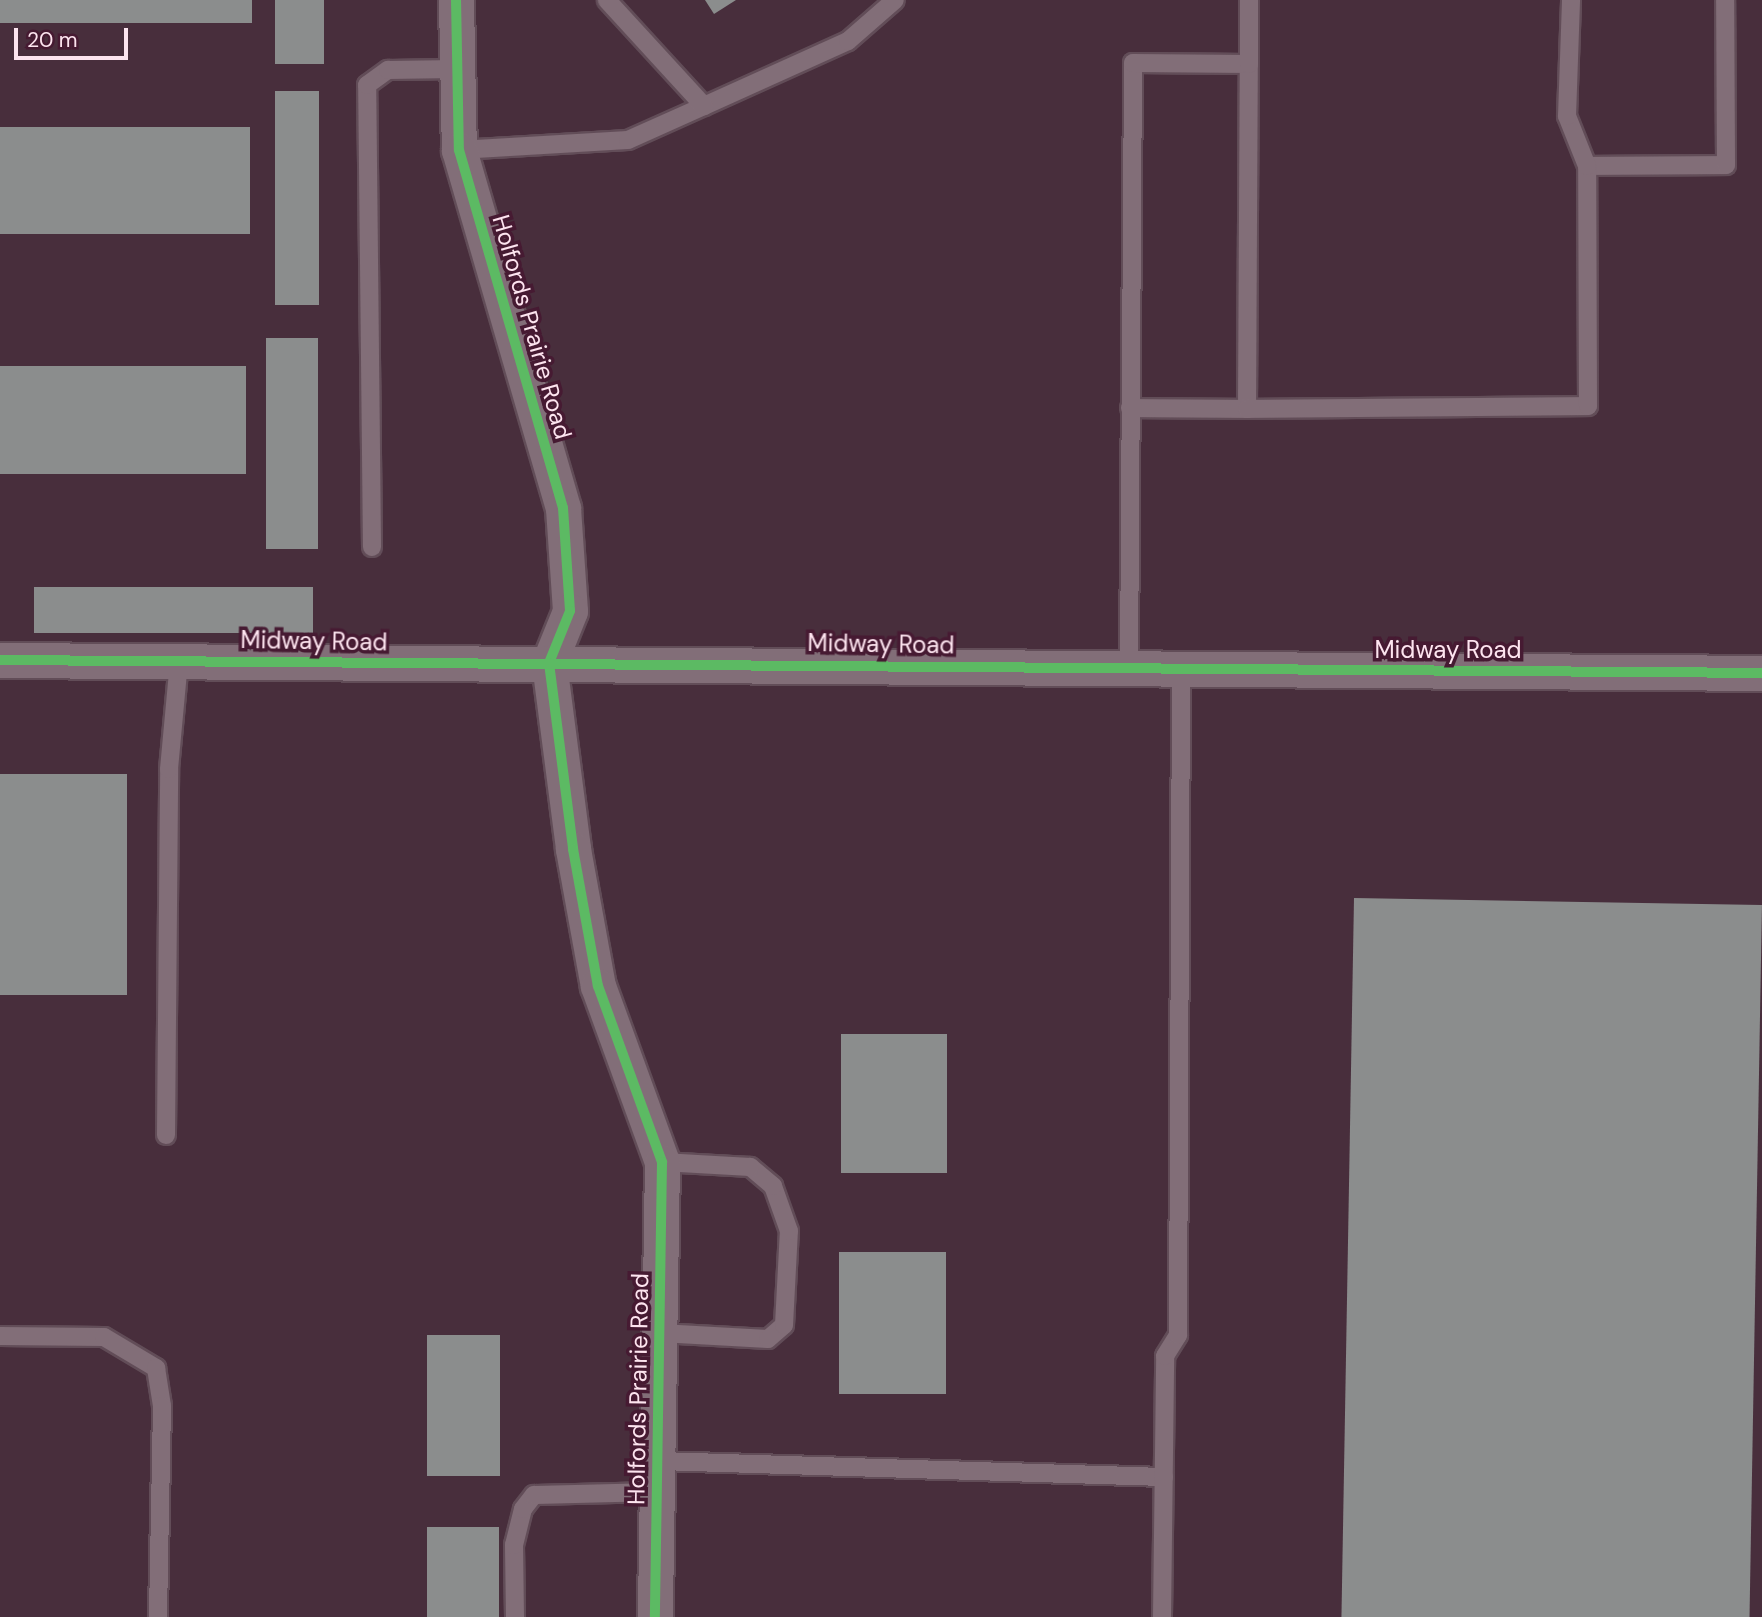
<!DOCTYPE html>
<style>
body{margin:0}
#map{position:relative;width:1762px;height:1617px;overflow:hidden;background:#482e3c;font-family:"DM Sans",sans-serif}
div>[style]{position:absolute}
.building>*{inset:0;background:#8b8d8d;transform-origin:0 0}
.roads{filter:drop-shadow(2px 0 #624d58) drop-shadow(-2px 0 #624d58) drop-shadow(0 2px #624d58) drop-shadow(0 -2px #624d58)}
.service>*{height:18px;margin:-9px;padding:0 9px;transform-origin:9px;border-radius:9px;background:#826e78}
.minor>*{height:35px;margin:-17.5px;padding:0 17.5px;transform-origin:17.5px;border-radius:17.5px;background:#826e78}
.cycleway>*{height:10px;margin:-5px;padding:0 5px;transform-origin:5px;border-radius:5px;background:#5cba63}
span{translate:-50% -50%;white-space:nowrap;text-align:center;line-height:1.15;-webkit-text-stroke:7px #461a32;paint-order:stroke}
.street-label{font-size:24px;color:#fde4ef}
.scale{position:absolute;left:14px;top:28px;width:114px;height:32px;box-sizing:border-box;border:4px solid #fde4ef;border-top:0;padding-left:9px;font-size:21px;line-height:24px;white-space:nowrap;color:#fde4ef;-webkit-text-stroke:5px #461a32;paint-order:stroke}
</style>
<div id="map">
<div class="building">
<i style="left:0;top:0;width:252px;height:23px"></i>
<i style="left:275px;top:0;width:49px;height:64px"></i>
<i style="clip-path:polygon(705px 0,736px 0,714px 14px)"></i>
<i style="left:275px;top:91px;width:44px;height:214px"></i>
<i style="left:0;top:127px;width:250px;height:107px"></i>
<i style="left:266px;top:338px;width:52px;height:211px"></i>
<i style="left:0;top:366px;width:246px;height:108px"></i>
<i style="left:34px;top:587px;width:279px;height:46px"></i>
<i style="left:0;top:774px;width:127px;height:221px"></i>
<i style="left:1354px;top:898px;width:408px;height:719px;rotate:1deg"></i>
<i style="left:841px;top:1034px;width:106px;height:139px"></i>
<i style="left:839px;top:1252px;width:107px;height:142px"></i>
<i style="left:427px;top:1335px;width:73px;height:141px"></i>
<i style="left:427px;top:1527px;width:72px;height:90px"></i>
</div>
<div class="roads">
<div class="service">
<i style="left:704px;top:106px;width:158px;rotate:-24.3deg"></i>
<i style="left:848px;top:41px;width:62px;rotate:-41.1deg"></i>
<i style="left:459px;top:150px;width:169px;rotate:-3.4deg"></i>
<i style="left:628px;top:140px;width:83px;rotate:-24.1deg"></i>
<i style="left:704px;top:106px;width:144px;rotate:-132.5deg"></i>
<i style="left:1587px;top:166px;width:139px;rotate:-0.4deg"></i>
<i style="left:1726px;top:165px;width:165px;rotate:-90.3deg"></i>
<i style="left:1130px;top:408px;width:117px;rotate:0.5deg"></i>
<i style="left:1247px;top:409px;width:345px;rotate:-89.7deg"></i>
<i style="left:1247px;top:409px;width:341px;rotate:-0.5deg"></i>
<i style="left:1588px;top:406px;width:240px;rotate:-90.2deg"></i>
<i style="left:1587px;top:166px;width:54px;rotate:-111.8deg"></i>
<i style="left:1567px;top:116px;width:116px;rotate:-88deg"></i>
<i style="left:372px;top:547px;width:462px;rotate:-90.6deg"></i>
<i style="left:367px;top:85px;width:26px;rotate:-36deg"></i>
<i style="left:388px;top:70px;width:68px;rotate:-0.8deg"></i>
<i style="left:1129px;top:668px;width:605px;rotate:-89.62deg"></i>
<i style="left:1133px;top:63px;width:116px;rotate:0.5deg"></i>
<i style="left:1249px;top:64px;width:64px;rotate:-90deg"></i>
<i style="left:166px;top:1135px;width:366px;rotate:-89.5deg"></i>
<i style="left:169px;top:769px;width:108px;rotate:-84.7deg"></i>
<i style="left:660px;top:1333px;width:108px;rotate:3.2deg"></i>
<i style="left:768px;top:1339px;width:21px;rotate:-41deg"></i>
<i style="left:784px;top:1325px;width:94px;rotate:-87deg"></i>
<i style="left:789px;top:1231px;width:48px;rotate:-109.6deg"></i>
<i style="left:773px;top:1186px;width:30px;rotate:-140deg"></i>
<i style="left:750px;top:1167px;width:88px;rotate:-176.7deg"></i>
<i style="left:0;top:1336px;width:104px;rotate:0.6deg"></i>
<i style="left:104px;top:1337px;width:61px;rotate:30.8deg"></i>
<i style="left:156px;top:1368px;width:38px;rotate:81deg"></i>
<i style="left:162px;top:1406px;width:211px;rotate:91.1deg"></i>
<i style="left:660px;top:1461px;width:504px;rotate:1.82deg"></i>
<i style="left:515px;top:1617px;width:72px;rotate:-90.8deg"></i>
<i style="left:514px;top:1545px;width:37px;rotate:-76deg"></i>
<i style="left:523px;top:1509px;width:18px;rotate:-52deg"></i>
<i style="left:534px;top:1495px;width:123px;rotate:-1.4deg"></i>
<i style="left:1162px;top:1617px;width:261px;rotate:-89.3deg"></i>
<i style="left:1165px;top:1356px;width:25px;rotate:-58deg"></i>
<i style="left:1178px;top:1335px;width:667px;rotate:-89.74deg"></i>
</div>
<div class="minor">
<i style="left:456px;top:0;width:150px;rotate:88.9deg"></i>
<i style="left:459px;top:150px;width:373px;rotate:73.8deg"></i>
<i style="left:563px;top:508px;width:103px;rotate:86.1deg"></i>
<i style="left:570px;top:611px;width:56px;rotate:112deg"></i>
<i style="left:549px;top:663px;width:188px;rotate:82.6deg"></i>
<i style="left:573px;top:849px;width:139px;rotate:79.7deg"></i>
<i style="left:598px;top:986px;width:187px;rotate:70deg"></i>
<i style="left:662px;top:1162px;width:455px;rotate:90.9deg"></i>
<i style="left:0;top:660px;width:1762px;rotate:0.42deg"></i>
</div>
</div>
<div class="cycleway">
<i style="left:456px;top:0;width:150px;rotate:88.9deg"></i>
<i style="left:459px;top:150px;width:373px;rotate:73.8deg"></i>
<i style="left:563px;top:508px;width:103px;rotate:86.1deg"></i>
<i style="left:570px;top:611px;width:56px;rotate:112deg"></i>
<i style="left:549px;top:663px;width:188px;rotate:82.6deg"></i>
<i style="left:573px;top:849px;width:139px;rotate:79.7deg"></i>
<i style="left:598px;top:986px;width:187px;rotate:70deg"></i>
<i style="left:662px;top:1162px;width:455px;rotate:90.9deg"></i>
<i style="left:0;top:660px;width:1762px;rotate:0.42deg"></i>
</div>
<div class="street-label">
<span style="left:532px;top:327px;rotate:74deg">Holfords Prairie Road</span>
<span style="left:314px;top:641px;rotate:1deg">Midway Road</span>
<span style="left:881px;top:644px;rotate:1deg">Midway Road</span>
<span style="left:1448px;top:650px">Midway Road</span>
<span style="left:638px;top:1389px;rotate:-89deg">Holfords Prairie Road</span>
</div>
<div class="scale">20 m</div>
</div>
